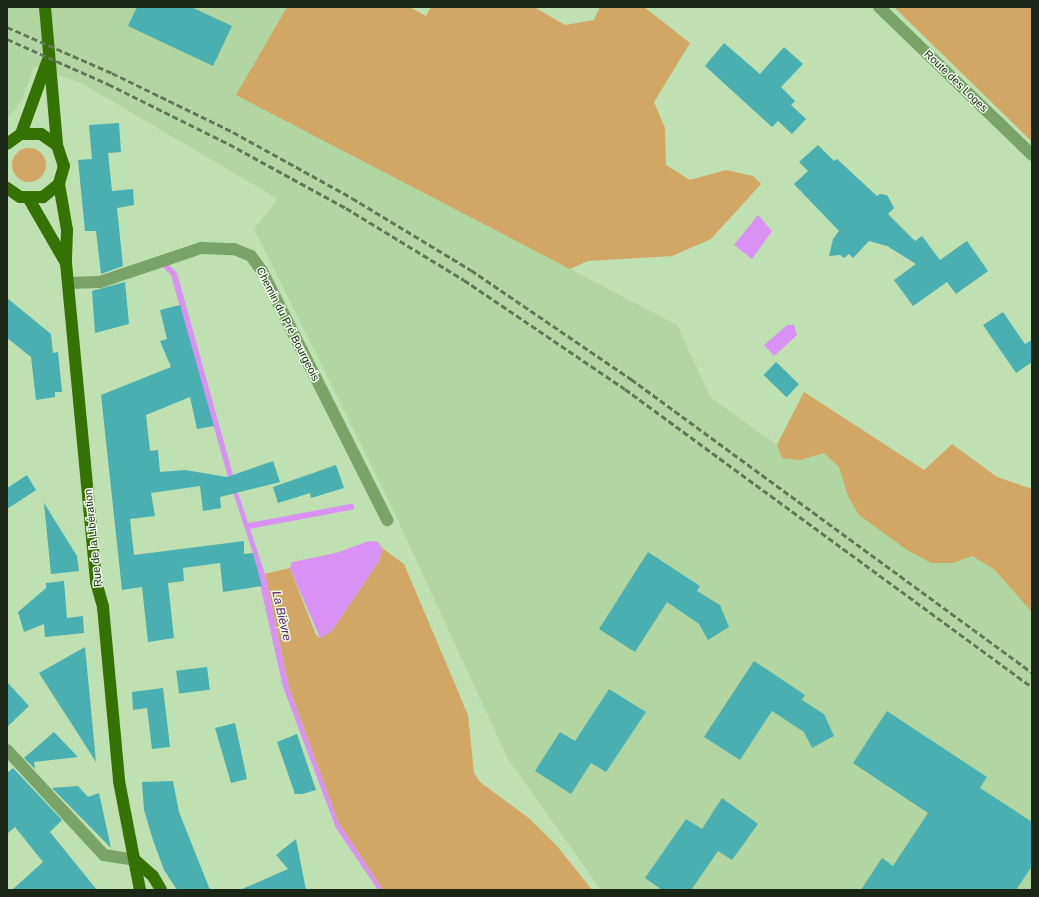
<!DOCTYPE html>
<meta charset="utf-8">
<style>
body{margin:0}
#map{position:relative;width:1039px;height:897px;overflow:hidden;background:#bfe0b1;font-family:Helvetica,sans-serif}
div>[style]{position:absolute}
.built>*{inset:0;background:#b1d6a1}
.green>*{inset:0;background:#d2a664}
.round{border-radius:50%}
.water>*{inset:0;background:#d991f4}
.stream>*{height:6px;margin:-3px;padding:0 3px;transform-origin:3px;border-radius:3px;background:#d991f4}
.building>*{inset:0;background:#4aafb1;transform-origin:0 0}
.minor>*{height:12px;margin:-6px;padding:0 6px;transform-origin:6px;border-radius:6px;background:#79a367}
.major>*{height:12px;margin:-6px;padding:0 6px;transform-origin:6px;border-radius:6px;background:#347203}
.rail>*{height:3px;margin-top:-1.5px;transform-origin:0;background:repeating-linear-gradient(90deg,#627759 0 6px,transparent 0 9px)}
span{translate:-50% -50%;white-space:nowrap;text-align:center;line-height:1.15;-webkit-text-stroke:3px #ebfbe4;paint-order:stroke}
.street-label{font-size:11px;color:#1b2716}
.water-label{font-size:12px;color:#5b1870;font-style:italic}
.frame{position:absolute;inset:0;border:8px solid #1b2716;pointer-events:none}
</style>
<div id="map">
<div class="built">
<i style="clip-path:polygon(7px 7px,287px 7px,237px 95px,677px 325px,711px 398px,777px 445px,804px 392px,1032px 541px,1032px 890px,601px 890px,508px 759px,388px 499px,254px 229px,278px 199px,83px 84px,34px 66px,22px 101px,7px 119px)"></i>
</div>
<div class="green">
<i style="clip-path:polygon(287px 7px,410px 7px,426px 16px,431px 7px,534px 7px,565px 25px,594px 20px,600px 7px,644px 7px,690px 43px,654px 102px,665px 128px,666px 165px,690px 180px,726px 170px,753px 176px,761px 184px,711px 239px,672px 256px,588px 261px,570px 269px,236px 95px)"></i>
<i style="clip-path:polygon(894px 7px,1032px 7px,1032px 142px,1013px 123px)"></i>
<i class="round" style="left:12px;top:148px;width:34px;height:34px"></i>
<i style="clip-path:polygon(804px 392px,924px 470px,952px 444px,997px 477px,1032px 489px,1032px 612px,994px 569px,972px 556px,953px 563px,931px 563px,907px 550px,859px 515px,848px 496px,839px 467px,824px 453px,800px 460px,782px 458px,777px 445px)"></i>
<i style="clip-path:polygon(382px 548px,404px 564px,468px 715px,474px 773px,480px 782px,530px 819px,558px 847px,592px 890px,383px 890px,338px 822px,289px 688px,265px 574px,290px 568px,316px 635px,320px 638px,331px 632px,379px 561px)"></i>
</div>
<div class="water">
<i style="clip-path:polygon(758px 215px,772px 231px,752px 259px,734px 245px)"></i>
<i style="clip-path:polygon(166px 262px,177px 273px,238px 493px,265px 574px,289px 688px,338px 822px,383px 890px,378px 890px,336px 828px,283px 687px,253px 553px,228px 477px,171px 275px,160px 264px)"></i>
<i style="clip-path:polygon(787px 325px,794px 325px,797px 335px,774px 356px,764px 345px)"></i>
<i style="clip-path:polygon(369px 541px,378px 542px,382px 548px,379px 561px,331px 632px,320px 638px,290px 568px,292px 562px,336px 553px)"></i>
</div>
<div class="stream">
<i style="left:249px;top:526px;width:104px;rotate:-10.6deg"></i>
</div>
<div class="building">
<i style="clip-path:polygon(137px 7px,191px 7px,232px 26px,213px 66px,128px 26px)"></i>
<i style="clip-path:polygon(724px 43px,760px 74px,784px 47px,803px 64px,781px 87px,795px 101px,791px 105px,806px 119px,792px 134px,778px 121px,772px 127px,705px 66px)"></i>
<i style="clip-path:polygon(119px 123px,121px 152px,108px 153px,112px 191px,133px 189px,134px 205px,117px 208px,123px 266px,101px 274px,96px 231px,85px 231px,78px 160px,92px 159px,89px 125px)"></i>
<i style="clip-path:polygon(818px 145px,834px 161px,837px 159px,877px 196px,880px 194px,887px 195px,894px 208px,888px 214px,915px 241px,922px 236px,940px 260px,967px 241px,988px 271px,956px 294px,947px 282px,913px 306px,894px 280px,916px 264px,887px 246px,869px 241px,853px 258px,849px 254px,844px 258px,840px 255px,829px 256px,833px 239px,839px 231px,794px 184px,808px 171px,799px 162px)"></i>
<i style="clip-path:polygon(125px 282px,129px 324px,95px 333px,92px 291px)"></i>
<i style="clip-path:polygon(7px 298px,51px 334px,53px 353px,58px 352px,62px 392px,55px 392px,55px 397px,36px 400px,31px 357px,7px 338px)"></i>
<i style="clip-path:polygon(180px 305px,214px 426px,197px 429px,190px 397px,146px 415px,150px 451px,158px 450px,160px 472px,185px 470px,227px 477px,273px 461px,280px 482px,220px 497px,221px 508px,203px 511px,200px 486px,151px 493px,155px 516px,130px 519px,134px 555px,244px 541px,244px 554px,253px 553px,262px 586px,223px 592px,220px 563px,183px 568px,184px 581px,168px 583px,174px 638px,148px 642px,142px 587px,122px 590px,101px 395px,171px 367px,160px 341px,167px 339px,160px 310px)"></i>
<i style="clip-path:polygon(1003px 312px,1025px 344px,1032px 340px,1032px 362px,1016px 373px,983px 325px)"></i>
<i style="left:776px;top:362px;width:32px;height:18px;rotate:44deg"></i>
<i style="clip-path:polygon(336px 465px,344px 488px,311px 498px,310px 493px,278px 503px,273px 487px)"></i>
<i style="clip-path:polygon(27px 475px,36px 490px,7px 509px,7px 488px)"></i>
<i style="clip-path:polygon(44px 503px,77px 556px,79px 571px,51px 574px)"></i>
<i style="clip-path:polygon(648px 552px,700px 586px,697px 591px,720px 605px,729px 627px,708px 640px,699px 624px,667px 602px,635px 652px,599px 629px)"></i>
<i style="clip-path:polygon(64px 581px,67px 618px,83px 616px,84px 633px,45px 637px,44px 624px,24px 632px,18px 612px,46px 588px,46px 583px)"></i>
<i style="clip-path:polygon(85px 647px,90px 699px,96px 762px,39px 673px)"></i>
<i style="clip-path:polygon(754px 661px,805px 695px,802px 700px,824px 714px,834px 736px,812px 748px,804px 732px,772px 711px,740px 760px,704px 737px)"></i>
<i style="left:207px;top:667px;width:23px;height:31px;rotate:83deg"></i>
<i style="clip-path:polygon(7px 682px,29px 706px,7px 727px)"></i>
<i style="clip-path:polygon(163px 688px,170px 747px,152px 749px,147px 708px,133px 710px,132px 692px)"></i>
<i style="clip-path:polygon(609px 689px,646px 712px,606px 772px,591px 763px,571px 794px,535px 771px,560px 732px,575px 741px)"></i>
<i style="clip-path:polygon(887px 711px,987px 777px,980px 788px,1032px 822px,1032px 866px,1016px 890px,861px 890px,882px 858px,893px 866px,928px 813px,853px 763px)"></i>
<i style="clip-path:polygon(235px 723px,247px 779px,231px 783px,215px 728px)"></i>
<i style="clip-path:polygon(54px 732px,78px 757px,34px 762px,35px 769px,24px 758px)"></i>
<i style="clip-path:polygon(297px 734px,316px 790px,302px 794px,295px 794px,277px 742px)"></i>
<i style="clip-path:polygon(13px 768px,62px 820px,50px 832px,97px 890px,12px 890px,43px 862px,15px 827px,7px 834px,7px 773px)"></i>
<i style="clip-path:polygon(173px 781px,179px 812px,210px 890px,177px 890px,164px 870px,153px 840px,144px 810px,142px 782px)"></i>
<i style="clip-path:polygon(78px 786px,88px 797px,99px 793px,111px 848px,52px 788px)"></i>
<i style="clip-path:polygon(722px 798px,758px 824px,732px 860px,718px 851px,691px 890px,662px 890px,645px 878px,686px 819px,702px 829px)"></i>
<i style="clip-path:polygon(296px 839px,306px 890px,240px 890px,288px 869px,276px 855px)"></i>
</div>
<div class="minor">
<i style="left:879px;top:7px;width:213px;rotate:44deg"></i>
<i style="left:69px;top:283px;width:31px;rotate:-2deg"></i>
<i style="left:100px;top:282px;width:107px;rotate:-18.6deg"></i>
<i style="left:201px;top:248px;width:33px;rotate:2deg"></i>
<i style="left:234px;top:249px;width:18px;rotate:22deg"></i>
<i style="left:251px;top:256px;width:19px;rotate:54deg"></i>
<i style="left:262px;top:271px;width:279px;rotate:63.3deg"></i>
<i style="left:7px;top:750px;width:143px;rotate:47.3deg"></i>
<i style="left:104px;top:855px;width:31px;rotate:9deg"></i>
</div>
<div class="major">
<i style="left:45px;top:7px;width:139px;rotate:85deg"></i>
<i style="left:21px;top:134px;width:77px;rotate:-70.1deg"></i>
<i style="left:7px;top:144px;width:17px;rotate:-36deg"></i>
<i style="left:21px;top:134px;width:20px"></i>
<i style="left:41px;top:134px;width:19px;rotate:35deg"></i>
<i style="left:57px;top:145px;width:22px;rotate:72deg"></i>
<i style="left:64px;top:166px;width:19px;rotate:106deg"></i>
<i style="left:59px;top:184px;width:21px;rotate:141deg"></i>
<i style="left:43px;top:197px;width:23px;rotate:180deg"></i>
<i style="left:20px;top:197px;width:16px;rotate:-145deg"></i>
<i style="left:59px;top:184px;width:47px;rotate:80.1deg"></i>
<i style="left:67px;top:230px;width:33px;rotate:92deg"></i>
<i style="left:66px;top:263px;width:320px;rotate:84.6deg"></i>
<i style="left:96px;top:582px;width:26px;rotate:74deg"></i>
<i style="left:103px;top:607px;width:175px;rotate:84.7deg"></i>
<i style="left:119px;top:781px;width:111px;rotate:79.1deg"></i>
<i style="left:29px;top:199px;width:74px;rotate:60deg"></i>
<i style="left:135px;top:860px;width:24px;rotate:42deg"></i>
<i style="left:153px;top:876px;width:16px;rotate:60deg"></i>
</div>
<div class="rail">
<i style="left:7px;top:27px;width:115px;rotate:23.7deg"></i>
<i style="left:112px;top:73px;width:135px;rotate:26deg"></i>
<i style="left:233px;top:132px;width:136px;rotate:29deg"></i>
<i style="left:352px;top:198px;width:139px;rotate:31.2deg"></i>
<i style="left:471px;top:270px;width:194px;rotate:34.3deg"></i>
<i style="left:631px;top:379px;width:497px;rotate:36.2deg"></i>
<i style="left:7px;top:39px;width:111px;rotate:24deg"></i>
<i style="left:108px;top:84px;width:135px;rotate:26.4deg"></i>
<i style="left:229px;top:144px;width:133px;rotate:28.7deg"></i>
<i style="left:346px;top:208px;width:138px;rotate:31.4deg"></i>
<i style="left:464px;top:280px;width:194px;rotate:34.1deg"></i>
<i style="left:625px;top:389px;width:504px;rotate:36.21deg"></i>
</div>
<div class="street-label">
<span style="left:956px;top:81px;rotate:44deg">Route des Loges</span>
<span style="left:288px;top:324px;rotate:63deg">Chemin du Pré Bourgeois</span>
<span style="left:93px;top:538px;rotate:-96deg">Rue de la Libération</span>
</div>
<div class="water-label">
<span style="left:281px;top:616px;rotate:77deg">La Bièvre</span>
</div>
<div class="frame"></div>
</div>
